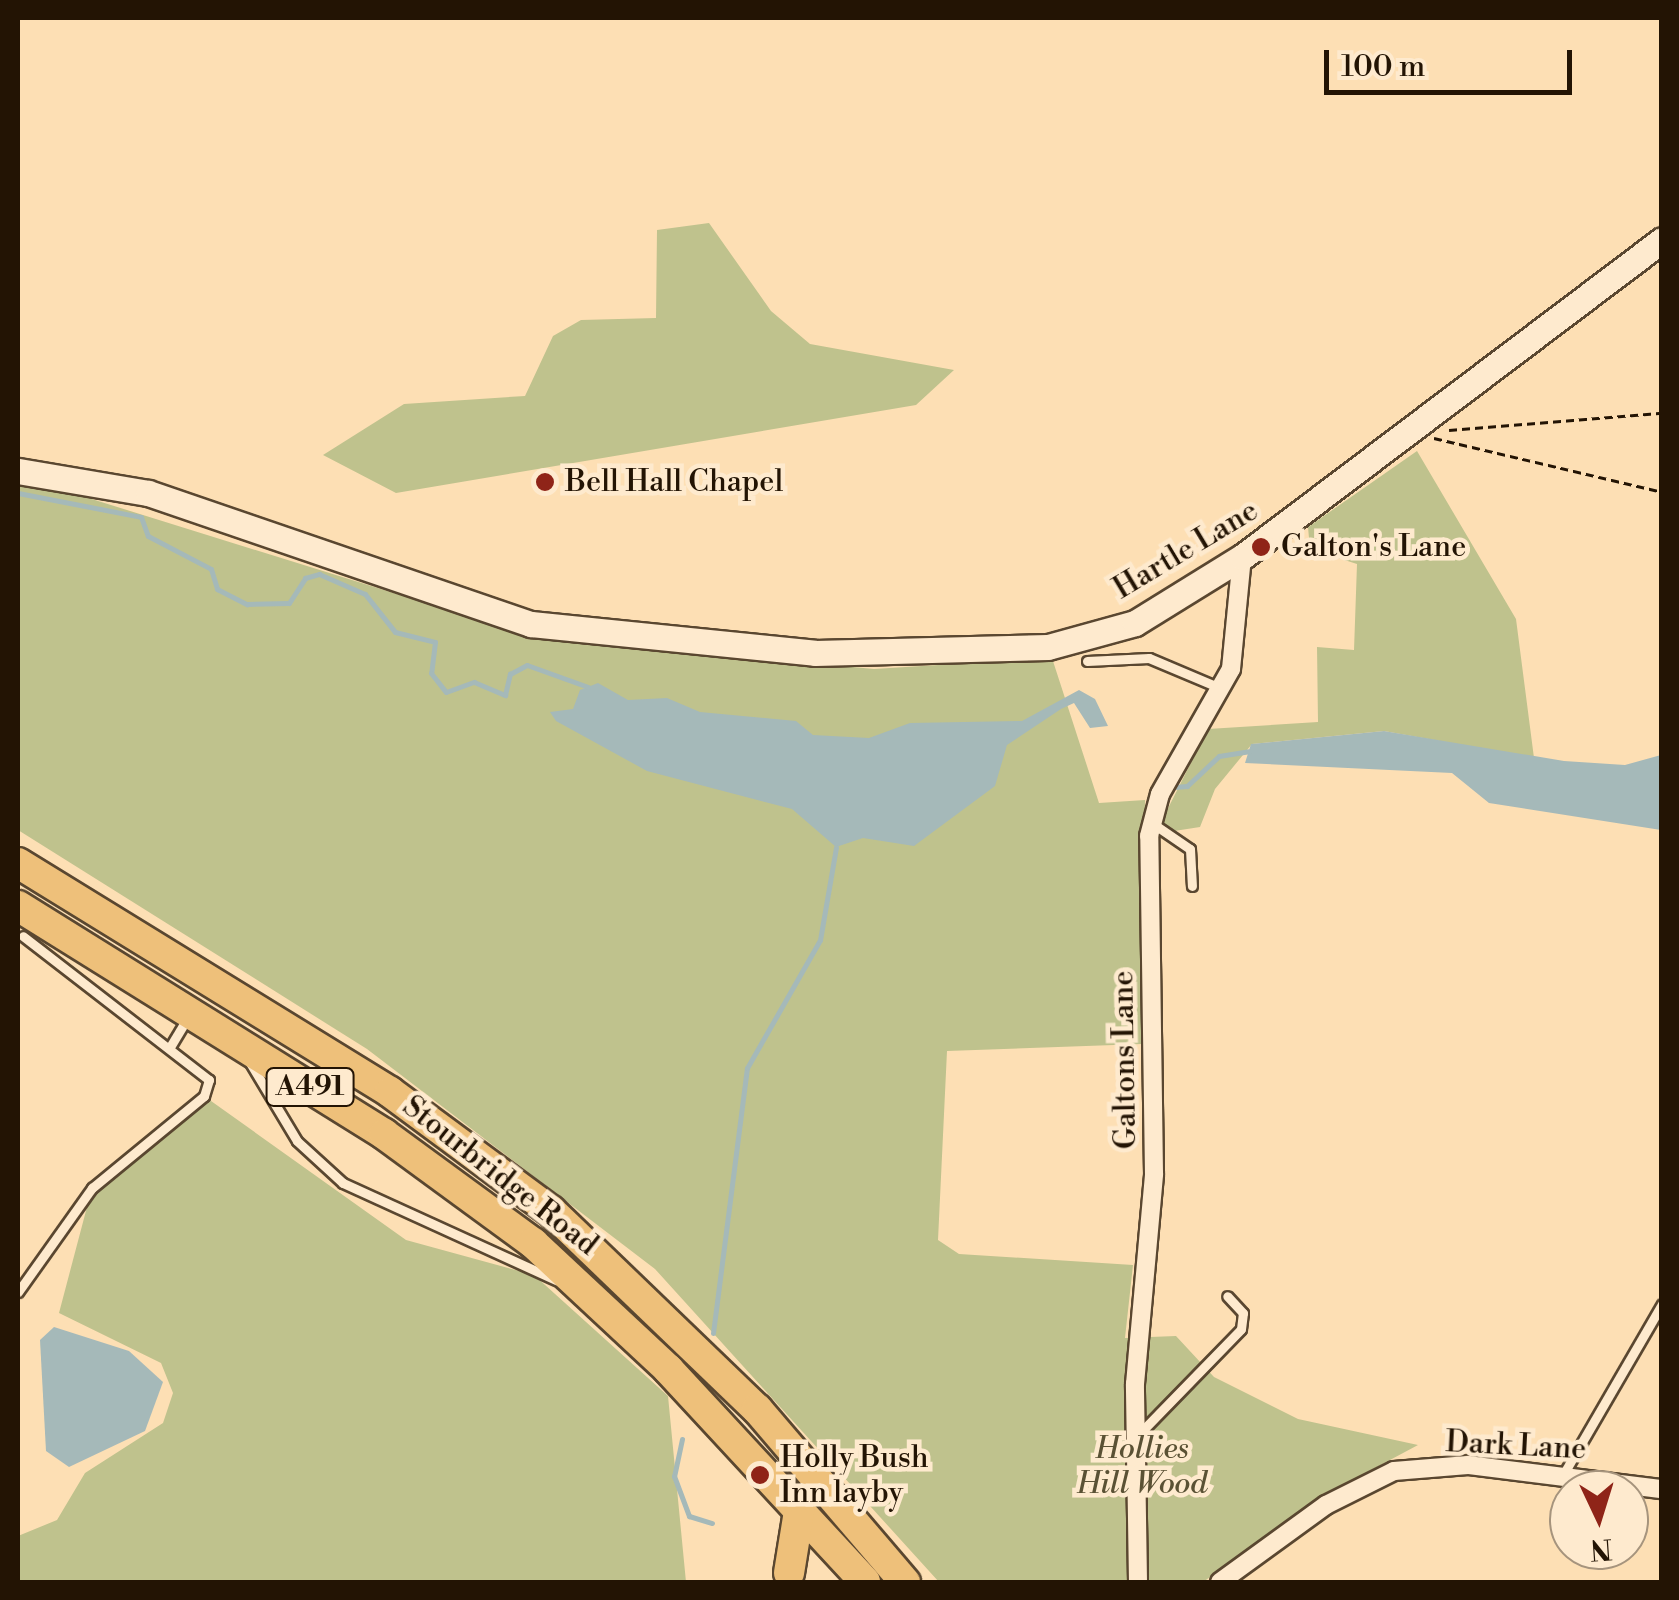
<!DOCTYPE html>
<style>
body{margin:0}
#map{position:relative;width:1679px;height:1600px;overflow:hidden;background:#fddfb4;font-family:"Libre Bodoni",serif}
div>[style]{position:absolute}
.green>*{inset:0;background:#bfc28d}
.water>*{inset:0;background:#a5b9b9}
.stream>*{height:5px;margin:-2.5px;padding:0 2.5px;transform-origin:2.5px;border-radius:2.5px;background:#a5b9b9}
.path>*{height:2.5px;margin-top:-1.25px;transform-origin:0;background:repeating-linear-gradient(90deg,#231404 0 8px,transparent 0 13px)}
.roads{filter:drop-shadow(2px 0 #5a4730) drop-shadow(-2px 0 #5a4730) drop-shadow(0 2px #5a4730) drop-shadow(0 -2px #5a4730)}
.service>*{height:9px;margin:-4.5px;padding:0 4.5px;transform-origin:4.5px;border-radius:4.5px;background:#feeace}
.minor>*{height:18px;margin:-9px;padding:0 9px;transform-origin:9px;border-radius:9px;background:#feeace}
.secondary>*{height:25px;margin:-12.5px;padding:0 12.5px;transform-origin:12.5px;border-radius:12.5px;background:#feeace}
.trunk>*{height:30px;margin:-15px;padding:0 15px;transform-origin:15px;border-radius:15px;background:#eec07a}
.dots>*{width:28px;height:28px;translate:-50% -50%;box-sizing:border-box;border:5px solid #feeace;border-radius:50%}
span{translate:-50% -50%;white-space:nowrap;text-align:center;line-height:1.15;-webkit-text-stroke:9px #feeace;paint-order:stroke}
.shield-label span{padding:2px 8px;background:#feeace;border:2px solid;border-radius:8px;-webkit-text-stroke-width:0}
.shield-label{font-size:28px;color:#231404;font-weight:700}
.poi-label{font-size:30px;color:#231404}
.left{translate:0 -50%;text-align:left}
.street-label{font-size:30px;color:#231404}
.park-label{font-size:30px;color:#5a5134;font-style:italic}
.frame{position:absolute;inset:0;border:20px solid #231404;pointer-events:none}
.north{position:absolute;left:1549px;top:1470px;width:100px;height:100px;box-sizing:border-box;background:#feeace;border:2px solid #a6947d;border-radius:50%;rotate:176deg;font-size:28px;font-weight:700;line-height:40px;text-align:center;color:#231404}
.north::after{content:'';display:block;margin:auto;width:35px;height:45px;background:#8f2418;clip-path:polygon(50% 0,100% 100%,50% 72%,0 100%)}
.scale{position:absolute;left:1324px;top:50px;width:248px;height:45px;box-sizing:border-box;border:5px solid #231404;border-top:0;padding-left:12px;font-size:30px;line-height:35px;white-space:nowrap;color:#231404;-webkit-text-stroke:8px #feeace;paint-order:stroke}
</style>
<div id="map">
<div class="green">
<i style="clip-path:polygon(709px 223px,771px 311px,810px 344px,954px 370px,916px 405px,396px 493px,323px 455px,404px 404px,525px 396px,553px 336px,581px 320px,656px 318px,657px 230px)"></i>
<i style="clip-path:polygon(1417px 451px,1516px 619px,1534px 758px,1384px 731px,1252px 744px,1215px 789px,1200px 827px,1155px 834px,1208px 729px,1318px 722px,1317px 647px,1354px 650px,1357px 564px,1310px 549px,1308px 527px)"></i>
<i style="clip-path:polygon(37px 482px,474px 618px,605px 644px,874px 669px,1052px 658px,1099px 803px,1145px 800px,1142px 1044px,947px 1051px,938px 1240px,959px 1254px,1133px 1265px,1125px 1338px,1176px 1336px,1214px 1377px,1298px 1419px,1418px 1445px,1332px 1491px,1203px 1582px,939px 1582px,655px 1269px,367px 1049px,18px 830px,18px 485px)"></i>
<i style="clip-path:polygon(204px 1096px,406px 1240px,534px 1275px,668px 1396px,686px 1582px,18px 1582px,18px 1536px,57px 1520px,85px 1473px,163px 1423px,173px 1393px,161px 1363px,59px 1313px,92px 1188px)"></i>
</div>
<div class="water">
<i style="clip-path:polygon(598px 683px,628px 700px,667px 698px,700px 712px,796px 721px,813px 735px,869px 738px,910px 723px,1022px 721px,1079px 690px,1095px 699px,1108px 726px,1090px 728px,1074px 703px,1061px 709px,1007px 745px,995px 786px,914px 846px,863px 838px,836px 847px,792px 809px,647px 771px,556px 721px,550px 712px,573px 709px,580px 690px)"></i>
<i style="clip-path:polygon(1384px 731px,1564px 761px,1625px 765px,1661px 755px,1661px 830px,1489px 803px,1452px 773px,1245px 763px,1251px 744px)"></i>
<i style="clip-path:polygon(54px 1327px,129px 1351px,163px 1382px,145px 1431px,69px 1467px,46px 1451px,40px 1340px)"></i>
</div>
<div class="stream">
<i style="left:18px;top:493px;width:125px;rotate:11deg"></i>
<i style="left:141px;top:517px;width:20px;rotate:70deg"></i>
<i style="left:148px;top:536px;width:71px;rotate:27.6deg"></i>
<i style="left:211px;top:569px;width:21px;rotate:73deg"></i>
<i style="left:217px;top:589px;width:34px;rotate:27deg"></i>
<i style="left:247px;top:604px;width:42px;rotate:-1.4deg"></i>
<i style="left:289px;top:603px;width:30px;rotate:-57deg"></i>
<i style="left:305px;top:578px;width:15px;rotate:-16deg"></i>
<i style="left:319px;top:574px;width:50px;rotate:23.5deg"></i>
<i style="left:365px;top:594px;width:48px;rotate:51.7deg"></i>
<i style="left:395px;top:632px;width:41px;rotate:14deg"></i>
<i style="left:435px;top:642px;width:31px;rotate:97deg"></i>
<i style="left:431px;top:673px;width:24px;rotate:52deg"></i>
<i style="left:446px;top:692px;width:30px;rotate:-20deg"></i>
<i style="left:474px;top:682px;width:34px;rotate:23deg"></i>
<i style="left:505px;top:695px;width:22px;rotate:-77deg"></i>
<i style="left:510px;top:674px;width:19px;rotate:-28deg"></i>
<i style="left:527px;top:665px;width:65px;rotate:19.8deg"></i>
<i style="left:1174px;top:787px;width:13px;rotate:-4deg"></i>
<i style="left:1187px;top:786px;width:44px;rotate:-43.2deg"></i>
<i style="left:1219px;top:756px;width:30px;rotate:-9deg"></i>
<i style="left:713px;top:1333px;width:267px;rotate:-82.7deg"></i>
<i style="left:747px;top:1068px;width:147px;rotate:-60.3deg"></i>
<i style="left:820px;top:940px;width:94px;rotate:-80.2deg"></i>
<i style="left:682px;top:1439px;width:38px;rotate:102deg"></i>
<i style="left:674px;top:1476px;width:43px;rotate:69.4deg"></i>
<i style="left:689px;top:1516px;width:24px;rotate:17deg"></i>
</div>
<div class="path">
<i style="left:1662px;top:396px;width:56px;rotate:90deg"></i>
<i style="left:1449px;top:430px;width:214px;rotate:-4.6deg"></i>
<i style="left:1434px;top:438px;width:234px;rotate:13.3deg"></i>
</div>
<div class="roads">
<div class="service">
<i style="left:1087px;top:661px;width:62px;rotate:-2.8deg"></i>
<i style="left:1149px;top:658px;width:77px;rotate:22.9deg"></i>
<i style="left:1152px;top:823px;width:46px;rotate:34.4deg"></i>
<i style="left:1190px;top:849px;width:37px;rotate:87deg"></i>
<i style="left:170px;top:1047px;width:33px;rotate:-59deg"></i>
<i style="left:249px;top:1061px;width:93px;rotate:59deg"></i>
<i style="left:297px;top:1141px;width:62px;rotate:42.4deg"></i>
<i style="left:343px;top:1183px;width:234px;rotate:24.5deg"></i>
<i style="left:18px;top:1292px;width:128px;rotate:-54.6deg"></i>
<i style="left:92px;top:1188px;width:145px;rotate:-39.4deg"></i>
<i style="left:204px;top:1096px;width:17px;rotate:-73deg"></i>
<i style="left:209px;top:1080px;width:235px;rotate:-142.3deg"></i>
<i style="left:1139px;top:1434px;width:146px;rotate:-45.8deg"></i>
<i style="left:1241px;top:1329px;width:16px;rotate:-83deg"></i>
<i style="left:1243px;top:1313px;width:23px;rotate:-133deg"></i>
<i style="left:1564px;top:1473px;width:195px;rotate:-59.9deg"></i>
</div>
<div class="minor">
<i style="left:1138px;top:1582px;width:198px;rotate:-90.9deg"></i>
<i style="left:1135px;top:1384px;width:211px;rotate:-84.8deg"></i>
<i style="left:1154px;top:1174px;width:338px;rotate:-90.8deg"></i>
<i style="left:1149px;top:836px;width:43px;rotate:-75.3deg"></i>
<i style="left:1160px;top:794px;width:144px;rotate:-60.4deg"></i>
<i style="left:1231px;top:669px;width:113px;rotate:-84.4deg"></i>
<i style="left:1220px;top:1582px;width:131px;rotate:-36deg"></i>
<i style="left:1326px;top:1505px;width:76px;rotate:-26.6deg"></i>
<i style="left:1394px;top:1471px;width:74px;rotate:-4.6deg"></i>
<i style="left:1468px;top:1465px;width:195px;rotate:7.1deg"></i>
</div>
<div class="secondary">
<i style="left:18px;top:471px;width:132px;rotate:9.6deg"></i>
<i style="left:148px;top:493px;width:405px;rotate:18.9deg"></i>
<i style="left:531px;top:624px;width:285px;rotate:5.8deg"></i>
<i style="left:815px;top:653px;width:233px;rotate:-1.5deg"></i>
<i style="left:1048px;top:647px;width:90px;rotate:-15.4deg"></i>
<i style="left:1135px;top:623px;width:126px;rotate:-31.7deg"></i>
<i style="left:1242px;top:557px;width:526px;rotate:-37.04deg"></i>
</div>
<div class="trunk">
<i style="left:18px;top:863px;width:437px;rotate:31.6deg"></i>
<i style="left:390px;top:1092px;width:200px;rotate:36.5deg"></i>
<i style="left:551px;top:1211px;width:286px;rotate:43.9deg"></i>
<i style="left:757px;top:1409px;width:228px;rotate:49.5deg"></i>
<i style="left:18px;top:906px;width:431px;rotate:31.9deg"></i>
<i style="left:384px;top:1134px;width:185px;rotate:36.2deg"></i>
<i style="left:533px;top:1243px;width:185px;rotate:43deg"></i>
<i style="left:668px;top:1369px;width:290px;rotate:47.2deg"></i>
<i style="left:789px;top:1573px;width:69px;rotate:-80.8deg"></i>
</div>
</div>
<div class="dots">
<i style="left:545px;top:482px;background:#8f2418"></i>
<i style="left:1261px;top:547px;background:#8f2418"></i>
<i style="left:760px;top:1475px;background:#8f2418"></i>
</div>
<div class="shield-label">
<span style="left:310px;top:1087px">A491</span>
</div>
<div class="poi-label">
<span class="left" style="left:565px;top:482px">Bell Hall Chapel</span>
<span class="left" style="left:1281px;top:547px">Galton's Lane</span>
<span class="left" style="left:780px;top:1475px">Holly Bush<br>Inn layby</span>
</div>
<div class="street-label">
<span style="left:1186px;top:550px;rotate:-31deg">Hartle Lane</span>
<span style="left:1125px;top:1060px;rotate:-91deg">Galtons Lane</span>
<span style="left:500px;top:1176px;rotate:38deg">Stourbridge Road</span>
<span style="left:1516px;top:1446px;rotate:3deg">Dark Lane</span>
</div>
<div class="park-label">
<span style="left:1142px;top:1466px">Hollies<br>Hill Wood</span>
</div>
<div class="frame"></div>
<div class="north">N</div>
<div class="scale">100 m</div>
</div>
